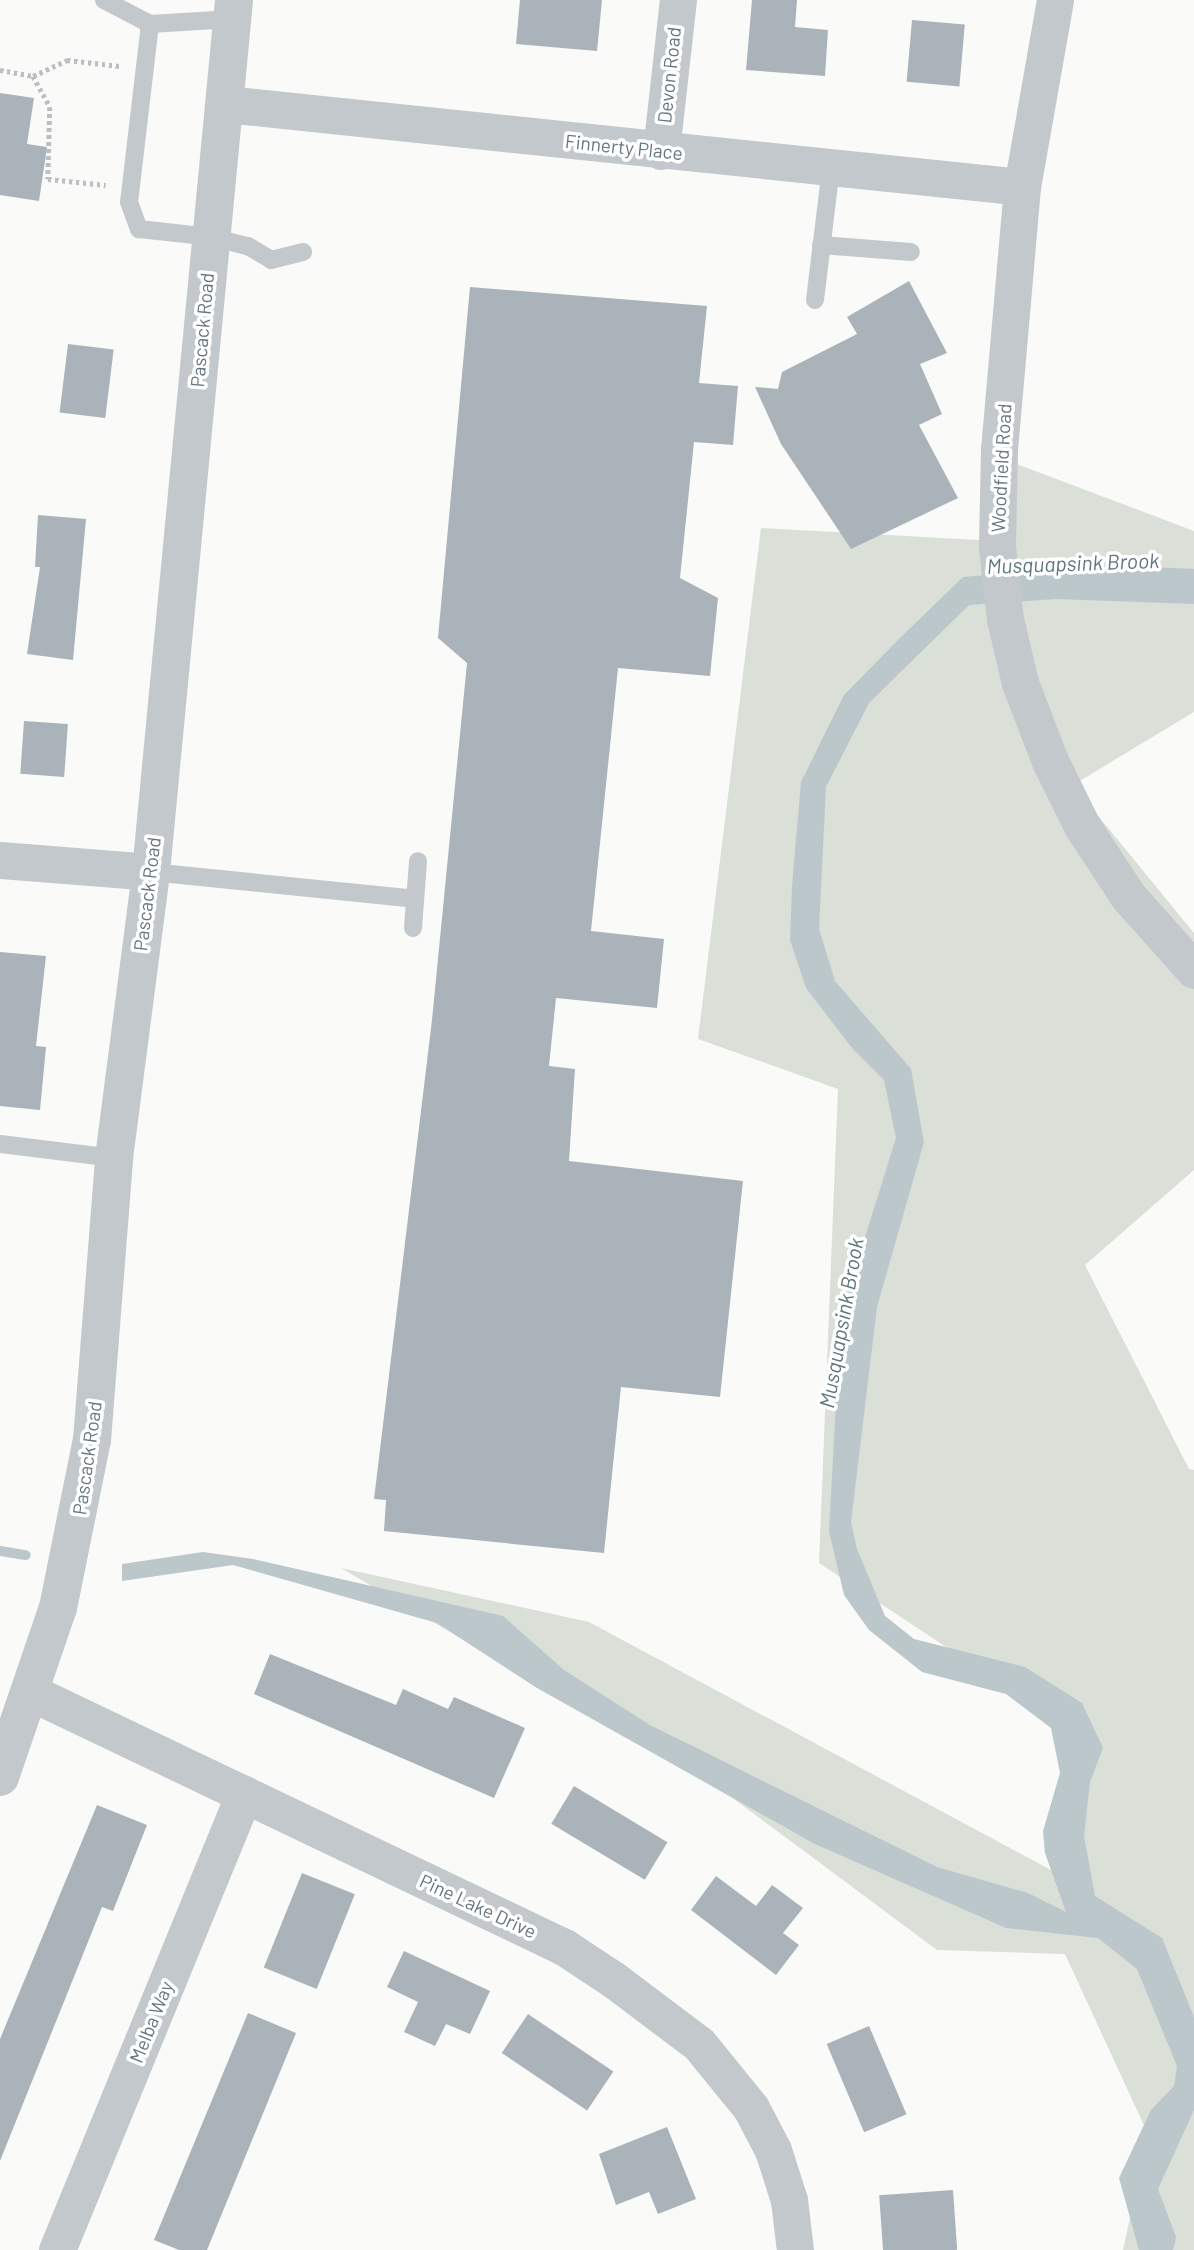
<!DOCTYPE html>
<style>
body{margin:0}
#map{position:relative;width:1194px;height:2250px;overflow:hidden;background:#fafaf8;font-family:Barlow,sans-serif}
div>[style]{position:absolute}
.green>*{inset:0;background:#dadfd7}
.water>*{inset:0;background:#bbc7cb}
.stream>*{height:10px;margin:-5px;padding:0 5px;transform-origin:5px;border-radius:5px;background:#bbc7cb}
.building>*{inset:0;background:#aab3b9;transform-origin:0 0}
.path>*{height:4.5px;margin-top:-2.25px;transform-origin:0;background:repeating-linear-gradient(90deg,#bbbfc2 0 3.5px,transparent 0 7px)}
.service>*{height:18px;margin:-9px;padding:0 9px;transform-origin:9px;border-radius:9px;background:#c3c8cc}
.minor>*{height:37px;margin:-18.5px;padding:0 18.5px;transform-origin:18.5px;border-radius:18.5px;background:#c3c8cc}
.tertiary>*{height:38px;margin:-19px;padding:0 19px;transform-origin:19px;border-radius:19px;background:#c3c8cc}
span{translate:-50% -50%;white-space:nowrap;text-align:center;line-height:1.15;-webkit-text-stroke:7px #fff;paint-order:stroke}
.street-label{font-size:19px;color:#657683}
.water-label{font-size:21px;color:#60757c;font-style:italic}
</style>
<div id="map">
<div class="green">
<i style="clip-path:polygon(1001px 458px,1194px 531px,1194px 712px,1073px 785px,1194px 933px,1194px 1170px,1085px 1265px,1189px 1469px,1194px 1470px,1194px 2250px,1123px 2250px,1148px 2134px,1065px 1954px,937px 1950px,734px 1799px,341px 1568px,589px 1622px,1079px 1885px,1070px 1729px,819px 1563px,838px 1089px,698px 1039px,761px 528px,996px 541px)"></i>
</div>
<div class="water">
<i style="clip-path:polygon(1109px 565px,1194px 569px,1194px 604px,1056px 599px,969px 605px,869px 703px,826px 787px,819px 929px,835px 981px,911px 1069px,924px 1142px,877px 1307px,851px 1522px,857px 1549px,885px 1616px,914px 1639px,1025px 1667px,1082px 1703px,1103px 1748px,1090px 1782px,1084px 1836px,1095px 1896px,1162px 1938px,1194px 2017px,1194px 2110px,1158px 2189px,1176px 2237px,1173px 2250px,1139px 2250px,1119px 2178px,1151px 2110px,1174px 2086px,1177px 2066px,1137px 1969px,1098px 1938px,1006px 1928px,815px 1844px,537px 1688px,437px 1623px,233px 1565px,122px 1581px,122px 1564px,203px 1552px,253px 1559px,503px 1616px,564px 1670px,650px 1725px,937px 1867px,1028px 1893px,1066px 1912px,1045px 1853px,1043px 1831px,1060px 1773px,1051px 1728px,1006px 1694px,922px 1672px,869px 1630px,844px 1595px,829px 1531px,838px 1367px,850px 1285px,896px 1138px,884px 1080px,852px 1048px,806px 988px,790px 940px,792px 886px,801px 782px,844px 695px,901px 637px,963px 577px)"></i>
</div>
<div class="stream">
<i style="left:0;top:1551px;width:26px;rotate:9deg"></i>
</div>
<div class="building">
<i style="clip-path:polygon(520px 0,602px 0,597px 51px,516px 44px)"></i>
<i style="clip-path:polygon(752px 0,797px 0,795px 27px,828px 30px,825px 76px,746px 70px)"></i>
<i style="left:912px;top:20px;width:53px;height:62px;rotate:5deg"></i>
<i style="clip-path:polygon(0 93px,34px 98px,27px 144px,47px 147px,39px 201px,0 195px)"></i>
<i style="clip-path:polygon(909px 281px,947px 353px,920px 364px,942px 414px,919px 425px,958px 498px,851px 549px,781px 444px,755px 387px,778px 389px,782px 372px,857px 334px,847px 317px)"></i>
<i style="clip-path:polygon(470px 287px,707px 306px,699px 383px,738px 386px,733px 445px,694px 442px,680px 578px,718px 598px,710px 676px,618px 668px,591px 931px,664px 939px,657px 1008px,556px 998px,549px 1066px,575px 1069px,569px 1161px,743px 1181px,720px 1397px,621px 1387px,604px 1553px,384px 1531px,386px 1500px,374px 1499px,432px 1020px,467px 663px,438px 638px)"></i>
<i style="left:68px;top:344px;width:46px;height:69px;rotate:7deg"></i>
<i style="clip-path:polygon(38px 515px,86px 519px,73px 660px,27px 654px,40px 567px,35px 567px)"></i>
<i style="left:24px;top:721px;width:44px;height:53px;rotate:4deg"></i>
<i style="clip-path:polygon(0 952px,46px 956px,36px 1046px,46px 1047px,40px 1110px,0 1106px)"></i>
<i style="clip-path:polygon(270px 1654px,396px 1705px,403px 1689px,448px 1709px,454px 1697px,525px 1728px,494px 1798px,254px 1694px)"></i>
<i style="left:574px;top:1786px;width:109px;height:44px;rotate:31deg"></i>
<i style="clip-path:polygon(97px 1805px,147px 1825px,113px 1911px,102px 1907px,0 2161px,0 2039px)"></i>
<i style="left:302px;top:1873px;width:57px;height:102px;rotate:22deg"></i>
<i style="clip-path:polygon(716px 1876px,756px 1906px,772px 1885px,803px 1908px,783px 1933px,799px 1945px,776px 1975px,691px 1910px)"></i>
<i style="clip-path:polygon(404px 1951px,490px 1991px,470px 2034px,446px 2024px,435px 2046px,404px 2032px,418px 2002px,387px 1987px)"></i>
<i style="clip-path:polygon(248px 2013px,296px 2033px,207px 2250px,179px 2250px,154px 2240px)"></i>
<i style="left:528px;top:2014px;width:103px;height:47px;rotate:34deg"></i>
<i style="left:869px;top:2026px;width:96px;height:46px;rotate:67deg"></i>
<i style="clip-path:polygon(667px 2127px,696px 2199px,658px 2214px,649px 2192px,616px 2205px,599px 2154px)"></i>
<i style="left:953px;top:2190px;width:60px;height:74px;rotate:86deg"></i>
</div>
<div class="path">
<i style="left:0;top:70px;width:34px;rotate:10deg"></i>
<i style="left:33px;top:76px;width:38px;rotate:-25deg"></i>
<i style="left:67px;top:60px;width:53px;rotate:6.5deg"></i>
<i style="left:33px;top:76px;width:35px;rotate:61deg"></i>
<i style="left:50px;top:107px;width:72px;rotate:91.6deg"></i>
<i style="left:48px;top:179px;width:58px;rotate:5.9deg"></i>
</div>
<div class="service">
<i style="left:104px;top:0;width:52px;rotate:27.6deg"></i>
<i style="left:232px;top:19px;width:82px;rotate:176.5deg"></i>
<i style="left:150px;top:24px;width:179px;rotate:96.7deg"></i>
<i style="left:129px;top:202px;width:29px;rotate:70deg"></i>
<i style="left:139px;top:229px;width:72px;rotate:6.3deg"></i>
<i style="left:211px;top:237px;width:38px;rotate:14deg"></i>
<i style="left:248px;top:246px;width:27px;rotate:31deg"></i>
<i style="left:271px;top:260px;width:33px;rotate:-14deg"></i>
<i style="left:821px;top:245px;width:90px;rotate:4.4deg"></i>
<i style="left:815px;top:300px;width:134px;rotate:-83.1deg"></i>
<i style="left:151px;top:872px;width:265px;rotate:5.8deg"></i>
<i style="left:413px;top:928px;width:67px;rotate:-85.7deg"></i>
<i style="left:0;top:1144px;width:115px;rotate:7deg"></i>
</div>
<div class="minor">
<i style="left:1055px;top:0;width:190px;rotate:100deg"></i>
<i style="left:1022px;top:187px;width:263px;rotate:95deg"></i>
<i style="left:999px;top:449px;width:98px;rotate:91.2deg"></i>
<i style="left:997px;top:547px;width:72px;rotate:83.7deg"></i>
<i style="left:1005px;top:619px;width:66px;rotate:76.8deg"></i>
<i style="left:1020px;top:683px;width:84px;rotate:69deg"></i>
<i style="left:1050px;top:761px;width:72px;rotate:63.8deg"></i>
<i style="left:1082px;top:826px;width:84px;rotate:56.7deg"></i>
<i style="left:1128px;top:896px;width:99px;rotate:48.3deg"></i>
<i style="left:226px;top:104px;width:800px;rotate:5.95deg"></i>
<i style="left:661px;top:151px;width:152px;rotate:-83.6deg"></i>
<i style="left:0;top:860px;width:151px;rotate:4.5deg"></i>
<i style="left:32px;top:1693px;width:590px;rotate:25.52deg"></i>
<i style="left:564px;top:1947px;width:60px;rotate:33.4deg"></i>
<i style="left:614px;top:1980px;width:106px;rotate:37deg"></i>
<i style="left:699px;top:2044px;width:82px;rotate:50.9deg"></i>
<i style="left:751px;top:2108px;width:47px;rotate:62.4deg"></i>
<i style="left:773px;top:2150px;width:52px;rotate:72.3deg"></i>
<i style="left:789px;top:2200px;width:50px;rotate:83.2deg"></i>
<i style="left:57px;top:2250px;width:493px;rotate:-67.7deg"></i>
</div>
<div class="tertiary">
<i style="left:0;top:1777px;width:179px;rotate:-71.1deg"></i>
<i style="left:58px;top:1608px;width:171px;rotate:-78.6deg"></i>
<i style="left:92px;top:1440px;width:283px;rotate:-85.5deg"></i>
<i style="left:114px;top:1158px;width:288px;rotate:-82.6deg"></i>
<i style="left:151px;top:872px;width:876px;rotate:-84.56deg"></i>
</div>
<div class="street-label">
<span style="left:669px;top:75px;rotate:-84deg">Devon Road</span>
<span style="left:624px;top:147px;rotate:6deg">Finnerty Place</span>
<span style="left:202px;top:330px;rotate:-85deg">Pascack Road</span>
<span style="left:1001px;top:468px;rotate:-87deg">Woodfield Road</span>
<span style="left:147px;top:894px;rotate:-83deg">Pascack Road</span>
<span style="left:87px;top:1458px;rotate:-82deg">Pascack Road</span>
<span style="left:478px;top:1906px;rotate:25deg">Pine Lake Drive</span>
<span style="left:151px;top:2022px;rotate:-68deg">Melba Way</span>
</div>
<div class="water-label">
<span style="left:1073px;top:563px;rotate:-2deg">Musquapsink Brook</span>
<span style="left:841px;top:1323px;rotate:-80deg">Musquapsink Brook</span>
</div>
</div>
